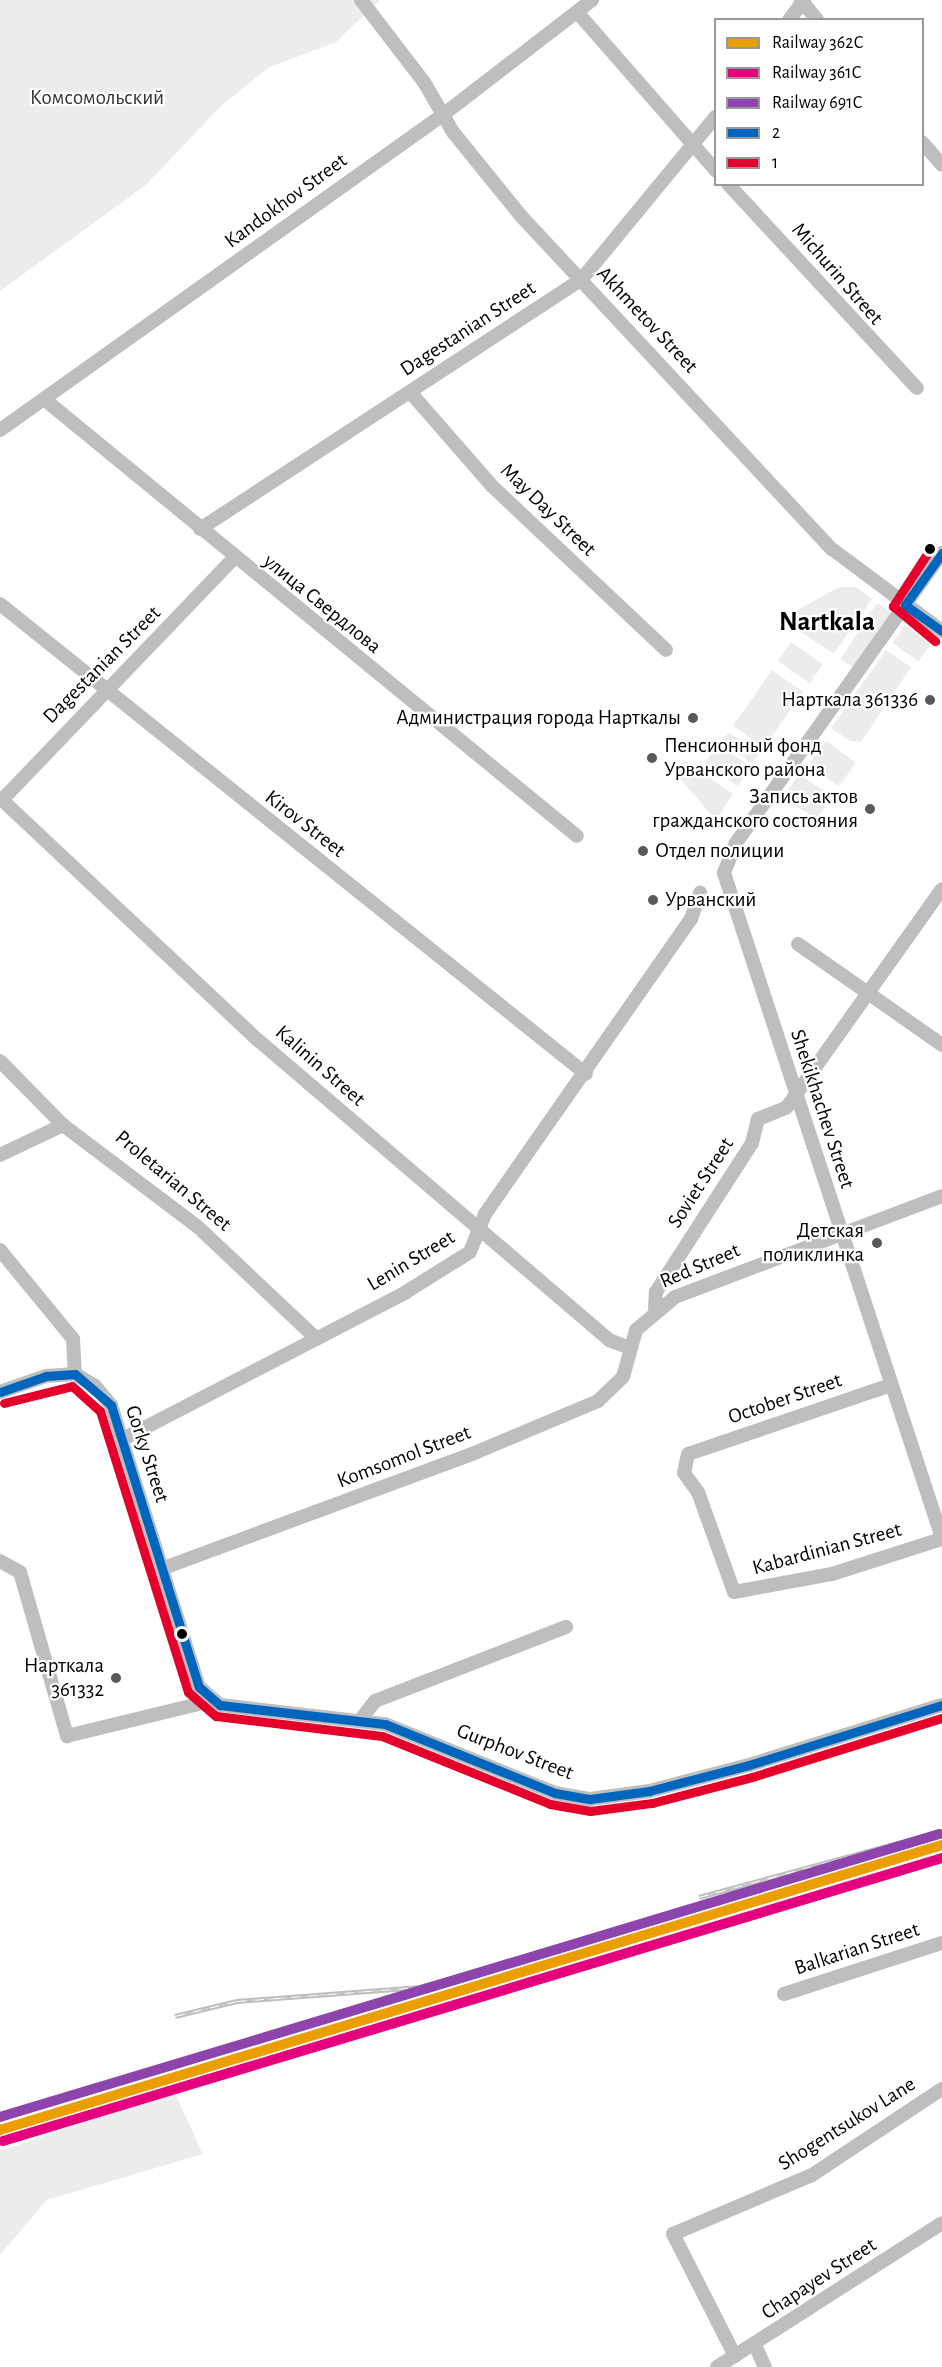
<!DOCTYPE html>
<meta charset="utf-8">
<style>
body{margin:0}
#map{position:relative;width:942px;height:2367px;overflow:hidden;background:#fff;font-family:"Alegreya Sans",sans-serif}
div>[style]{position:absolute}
.green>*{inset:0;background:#ececec;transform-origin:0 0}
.minor>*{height:14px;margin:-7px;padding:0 7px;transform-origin:7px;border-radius:7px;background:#bebebe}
.rail>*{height:5px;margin-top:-2.5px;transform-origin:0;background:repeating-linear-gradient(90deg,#fff 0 9px,#bebebe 0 18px);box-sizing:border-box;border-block:2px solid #bebebe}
.bus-1>*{height:9px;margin:-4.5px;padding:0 4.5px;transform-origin:4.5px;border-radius:4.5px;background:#0065bd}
.bus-2>*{height:9px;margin:-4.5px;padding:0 4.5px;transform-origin:4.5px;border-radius:4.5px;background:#e4002b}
.rail-1>*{height:10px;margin:-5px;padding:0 5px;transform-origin:5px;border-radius:5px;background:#eb9e00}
.rail-2>*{height:10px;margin:-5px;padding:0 5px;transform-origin:5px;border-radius:5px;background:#e5007d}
.rail-3>*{height:10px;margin:-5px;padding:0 5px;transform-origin:5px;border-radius:5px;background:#8e44ad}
.dots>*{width:16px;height:16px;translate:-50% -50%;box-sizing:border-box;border:3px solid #fff;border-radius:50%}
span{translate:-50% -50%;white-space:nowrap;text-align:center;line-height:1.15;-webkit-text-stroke:4.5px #fff;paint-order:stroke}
.park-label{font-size:21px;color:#333}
.street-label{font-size:21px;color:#000}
.poi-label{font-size:21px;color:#000}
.right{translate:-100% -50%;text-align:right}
.left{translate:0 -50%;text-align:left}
.district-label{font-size:27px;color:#000;font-weight:700}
.legend{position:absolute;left:714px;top:18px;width:210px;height:168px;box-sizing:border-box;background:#fff;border:2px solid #999;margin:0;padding:8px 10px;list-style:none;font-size:18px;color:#000}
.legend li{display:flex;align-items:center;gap:12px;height:30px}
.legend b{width:30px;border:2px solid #999}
</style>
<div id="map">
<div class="green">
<i style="clip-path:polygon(0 0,380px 0,336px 42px,268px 68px,221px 106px,146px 185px,0 291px)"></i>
<i style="clip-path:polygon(839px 587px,856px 587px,872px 599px,834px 654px,781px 619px)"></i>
<i style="left:877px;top:603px;width:17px;height:67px;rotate:33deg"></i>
<i style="left:905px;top:625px;width:32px;height:22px;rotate:35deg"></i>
<i style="left:791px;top:642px;width:39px;height:23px;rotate:35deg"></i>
<i style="clip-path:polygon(886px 650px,911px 667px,861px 742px,850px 741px,831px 728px)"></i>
<i style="left:772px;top:670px;width:38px;height:68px;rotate:35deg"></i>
<i style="left:728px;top:732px;width:38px;height:12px;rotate:35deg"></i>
<i style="left:826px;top:741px;width:37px;height:29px;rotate:36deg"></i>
<i style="left:718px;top:744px;width:40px;height:23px;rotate:35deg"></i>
<i style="clip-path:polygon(684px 760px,733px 794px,716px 820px,675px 773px)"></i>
<i style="left:799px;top:774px;width:40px;height:28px;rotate:34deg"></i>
<i style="clip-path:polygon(174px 2091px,203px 2154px,47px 2200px,0 2255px,0 2151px)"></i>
</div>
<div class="minor">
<i style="left:361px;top:0;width:103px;rotate:52.5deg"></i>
<i style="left:424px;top:82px;width:58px;rotate:59.9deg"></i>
<i style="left:453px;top:132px;width:108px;rotate:51deg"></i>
<i style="left:521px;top:216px;width:456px;rotate:47deg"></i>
<i style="left:832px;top:549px;width:137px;rotate:36.7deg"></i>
<i style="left:801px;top:0;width:26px;rotate:51deg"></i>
<i style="left:577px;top:12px;width:211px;rotate:48.8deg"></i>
<i style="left:789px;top:20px;width:25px;rotate:-53deg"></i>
<i style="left:922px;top:142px;width:30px;rotate:49deg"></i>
<i style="left:728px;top:184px;width:278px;rotate:47.2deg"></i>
<i style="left:410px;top:392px;width:125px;rotate:48.9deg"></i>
<i style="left:492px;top:486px;width:239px;rotate:43.3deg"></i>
<i style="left:44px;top:399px;width:689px;rotate:39.35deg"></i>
<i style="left:0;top:430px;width:545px;rotate:-35.44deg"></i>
<i style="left:444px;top:114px;width:187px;rotate:-37.6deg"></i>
<i style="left:200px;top:529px;width:455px;rotate:-33.2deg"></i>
<i style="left:581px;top:280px;width:212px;rotate:-50.5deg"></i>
<i style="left:942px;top:553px;width:356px;rotate:125.4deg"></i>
<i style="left:736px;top:843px;width:32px;rotate:112deg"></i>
<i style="left:724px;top:873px;width:700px;rotate:71.85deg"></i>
<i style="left:0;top:604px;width:751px;rotate:38.73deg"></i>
<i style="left:0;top:798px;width:354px;rotate:43.2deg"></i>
<i style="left:258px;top:1040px;width:462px;rotate:40.5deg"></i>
<i style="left:609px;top:1340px;width:19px;rotate:21deg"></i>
<i style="left:2px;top:800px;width:334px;rotate:-46.2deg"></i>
<i style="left:798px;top:944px;width:176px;rotate:35deg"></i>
<i style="left:0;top:1061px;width:90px;rotate:45.5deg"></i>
<i style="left:63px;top:1125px;width:169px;rotate:37.1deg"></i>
<i style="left:198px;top:1227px;width:163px;rotate:43.3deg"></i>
<i style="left:0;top:1155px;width:70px;rotate:-25.5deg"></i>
<i style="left:0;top:1250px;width:115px;rotate:50.6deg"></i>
<i style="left:73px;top:1339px;width:35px;rotate:87deg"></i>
<i style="left:655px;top:1309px;width:17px;rotate:-87deg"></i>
<i style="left:656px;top:1292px;width:177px;rotate:-57.2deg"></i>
<i style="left:752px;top:1143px;width:25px;rotate:-76deg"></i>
<i style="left:758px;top:1119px;width:31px;rotate:-22deg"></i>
<i style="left:787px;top:1107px;width:267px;rotate:-54.6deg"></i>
<i style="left:891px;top:1385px;width:214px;rotate:161.2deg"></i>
<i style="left:688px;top:1454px;width:19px;rotate:102deg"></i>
<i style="left:684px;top:1473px;width:24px;rotate:54deg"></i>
<i style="left:698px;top:1492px;width:106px;rotate:70.2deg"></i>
<i style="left:734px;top:1592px;width:100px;rotate:-10.4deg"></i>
<i style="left:832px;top:1574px;width:115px;rotate:-17.7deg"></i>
<i style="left:0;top:1392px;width:49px;rotate:-19.2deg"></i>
<i style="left:46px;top:1376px;width:29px;rotate:-4deg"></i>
<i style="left:75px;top:1374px;width:23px;rotate:31deg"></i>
<i style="left:95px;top:1386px;width:25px;rotate:50deg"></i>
<i style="left:111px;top:1405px;width:295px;rotate:72.7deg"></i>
<i style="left:199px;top:1687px;width:28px;rotate:41deg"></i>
<i style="left:220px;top:1705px;width:166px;rotate:6.6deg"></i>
<i style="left:385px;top:1724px;width:183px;rotate:22.1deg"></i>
<i style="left:555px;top:1793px;width:36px;rotate:10deg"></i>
<i style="left:590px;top:1799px;width:60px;rotate:-7.7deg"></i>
<i style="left:649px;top:1791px;width:103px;rotate:-14.6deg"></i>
<i style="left:749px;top:1765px;width:202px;rotate:-17.3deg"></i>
<i style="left:123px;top:1439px;width:319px;rotate:-27.4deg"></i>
<i style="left:406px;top:1292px;width:75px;rotate:-32deg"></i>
<i style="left:470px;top:1252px;width:41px;rotate:-68.5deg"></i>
<i style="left:485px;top:1214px;width:360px;rotate:-55.1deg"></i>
<i style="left:691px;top:919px;width:28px;rotate:-71deg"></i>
<i style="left:0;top:1561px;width:23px;rotate:29deg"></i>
<i style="left:20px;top:1572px;width:171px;rotate:74deg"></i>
<i style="left:67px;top:1736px;width:148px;rotate:-13.7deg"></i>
<i style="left:161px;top:1569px;width:332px;rotate:-20.3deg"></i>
<i style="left:472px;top:1454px;width:137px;rotate:-22.8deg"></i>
<i style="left:598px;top:1401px;width:35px;rotate:-44deg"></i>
<i style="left:623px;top:1377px;width:49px;rotate:-74.5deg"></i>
<i style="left:636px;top:1330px;width:51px;rotate:-40.2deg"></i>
<i style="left:675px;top:1297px;width:285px;rotate:-20.7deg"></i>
<i style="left:361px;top:1719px;width:23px;rotate:-52deg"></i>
<i style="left:375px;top:1701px;width:205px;rotate:-21.2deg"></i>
<i style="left:784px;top:1994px;width:166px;rotate:-17.9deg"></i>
<i style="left:755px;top:2345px;width:24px;rotate:66deg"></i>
<i style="left:735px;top:2356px;width:137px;rotate:-116.9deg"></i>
<i style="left:673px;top:2234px;width:151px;rotate:-23deg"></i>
<i style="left:812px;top:2175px;width:156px;rotate:-33.5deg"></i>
<i style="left:717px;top:2367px;width:267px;rotate:-32.6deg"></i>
</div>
<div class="rail">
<i style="left:699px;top:1897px;width:252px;rotate:-15.2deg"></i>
<i style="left:175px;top:2016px;width:64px;rotate:-13.6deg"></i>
<i style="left:237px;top:2001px;width:184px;rotate:-4.4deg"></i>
<i style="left:420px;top:1987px;width:227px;rotate:-15.6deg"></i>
</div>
<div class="bus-1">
<i style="left:942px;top:553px;width:64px;rotate:125.4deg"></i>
<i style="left:905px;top:605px;width:45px;rotate:35.1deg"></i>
<i style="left:0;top:1392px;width:49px;rotate:-19.2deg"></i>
<i style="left:46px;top:1376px;width:29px;rotate:-4deg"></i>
<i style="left:75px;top:1374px;width:48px;rotate:40.7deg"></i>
<i style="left:111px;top:1405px;width:295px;rotate:72.7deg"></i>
<i style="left:199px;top:1687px;width:28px;rotate:41deg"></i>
<i style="left:220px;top:1705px;width:166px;rotate:6.6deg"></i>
<i style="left:385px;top:1724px;width:183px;rotate:22.1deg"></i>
<i style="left:555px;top:1793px;width:36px;rotate:10deg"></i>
<i style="left:590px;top:1799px;width:60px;rotate:-7.7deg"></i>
<i style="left:649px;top:1791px;width:103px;rotate:-14.6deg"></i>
<i style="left:749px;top:1765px;width:202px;rotate:-17.3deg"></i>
</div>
<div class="bus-2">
<i style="left:932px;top:546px;width:72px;rotate:123deg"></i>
<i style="left:893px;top:606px;width:55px;rotate:39.8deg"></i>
<i style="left:4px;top:1403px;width:70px;rotate:-14deg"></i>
<i style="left:72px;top:1386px;width:38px;rotate:42deg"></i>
<i style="left:100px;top:1411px;width:294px;rotate:72.6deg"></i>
<i style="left:188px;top:1692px;width:37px;rotate:41deg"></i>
<i style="left:216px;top:1716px;width:167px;rotate:6.9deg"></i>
<i style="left:382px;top:1736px;width:181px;rotate:22deg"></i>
<i style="left:550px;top:1804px;width:41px;rotate:9.9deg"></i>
<i style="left:590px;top:1811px;width:63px;rotate:-7.4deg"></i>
<i style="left:652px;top:1803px;width:103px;rotate:-14.6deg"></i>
<i style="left:752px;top:1777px;width:199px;rotate:-17.3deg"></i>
</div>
<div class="rail-1">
<i style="left:0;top:2130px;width:984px;rotate:-16.83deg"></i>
</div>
<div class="rail-2">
<i style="left:3px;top:2141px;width:981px;rotate:-16.77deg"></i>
</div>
<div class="rail-3">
<i style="left:0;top:2117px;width:981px;rotate:-16.77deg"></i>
</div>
<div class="dots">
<i style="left:930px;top:549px;background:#000"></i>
<i style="left:930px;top:700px;background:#595959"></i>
<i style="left:693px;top:718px;background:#595959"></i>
<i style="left:652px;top:758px;background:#595959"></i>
<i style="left:870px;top:809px;background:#595959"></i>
<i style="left:643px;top:851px;background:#595959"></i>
<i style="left:653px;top:900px;background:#595959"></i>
<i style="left:877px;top:1243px;background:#595959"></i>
<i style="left:182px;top:1634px;background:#000"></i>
<i style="left:116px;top:1678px;background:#595959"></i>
</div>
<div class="park-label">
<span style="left:97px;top:98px">Комсомольский</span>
</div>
<div class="street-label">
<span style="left:286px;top:201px;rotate:-36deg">Kandokhov Street</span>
<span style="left:837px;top:274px;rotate:49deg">Michurin Street</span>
<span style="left:647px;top:320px;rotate:47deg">Akhmetov Street</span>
<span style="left:468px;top:329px;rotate:-33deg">Dagestanian Street</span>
<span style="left:548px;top:510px;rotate:44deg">May Day Street</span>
<span style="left:322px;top:604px;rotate:39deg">улица Свердлова</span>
<span style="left:102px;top:665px;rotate:-45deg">Dagestanian Street</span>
<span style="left:305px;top:824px;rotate:38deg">Kirov Street</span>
<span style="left:320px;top:1066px;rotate:41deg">Kalinin Street</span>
<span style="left:822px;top:1109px;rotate:72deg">Shekikhachev Street</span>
<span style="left:173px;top:1181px;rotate:40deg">Proletarian Street</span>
<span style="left:701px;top:1183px;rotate:-57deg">Soviet Street</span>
<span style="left:411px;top:1261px;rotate:-31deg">Lenin Street</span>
<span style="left:700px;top:1266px;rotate:-23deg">Red Street</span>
<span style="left:785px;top:1399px;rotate:-19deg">October Street</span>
<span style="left:147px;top:1454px;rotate:72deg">Gorky Street</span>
<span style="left:404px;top:1457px;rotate:-21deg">Komsomol Street</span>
<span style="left:827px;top:1549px;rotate:-15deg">Kabardinian Street</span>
<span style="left:515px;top:1752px;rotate:21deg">Gurphov Street</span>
<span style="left:857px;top:1949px;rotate:-18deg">Balkarian Street</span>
<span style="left:847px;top:2124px;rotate:-32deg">Shogentsukov Lane</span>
<span style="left:819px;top:2279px;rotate:-33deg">Chapayev Street</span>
</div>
<div class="poi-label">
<span class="right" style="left:918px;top:700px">Нарткала 361336</span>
<span class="right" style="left:681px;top:718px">Администрация города Нарткалы</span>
<span class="left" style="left:664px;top:758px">Пенсионный фонд<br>Урванского района</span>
<span class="right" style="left:858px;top:809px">Запись актов<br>гражданского состояния</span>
<span class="left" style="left:655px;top:851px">Отдел полиции</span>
<span class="left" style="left:665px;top:900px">Урванский</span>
<span class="right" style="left:864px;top:1243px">Детская<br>поликлинка</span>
<span class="right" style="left:104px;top:1678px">Нарткала<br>361332</span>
</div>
<div class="district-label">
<span style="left:827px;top:622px">Nartkala</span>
</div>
<ul class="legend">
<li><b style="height:8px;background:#eb9e00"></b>Railway 362С</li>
<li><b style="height:8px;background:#e5007d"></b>Railway 361С</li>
<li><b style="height:8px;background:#8e44ad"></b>Railway 691С</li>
<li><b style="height:8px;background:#0065bd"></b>2</li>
<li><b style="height:8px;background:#e4002b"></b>1</li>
</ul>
</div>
